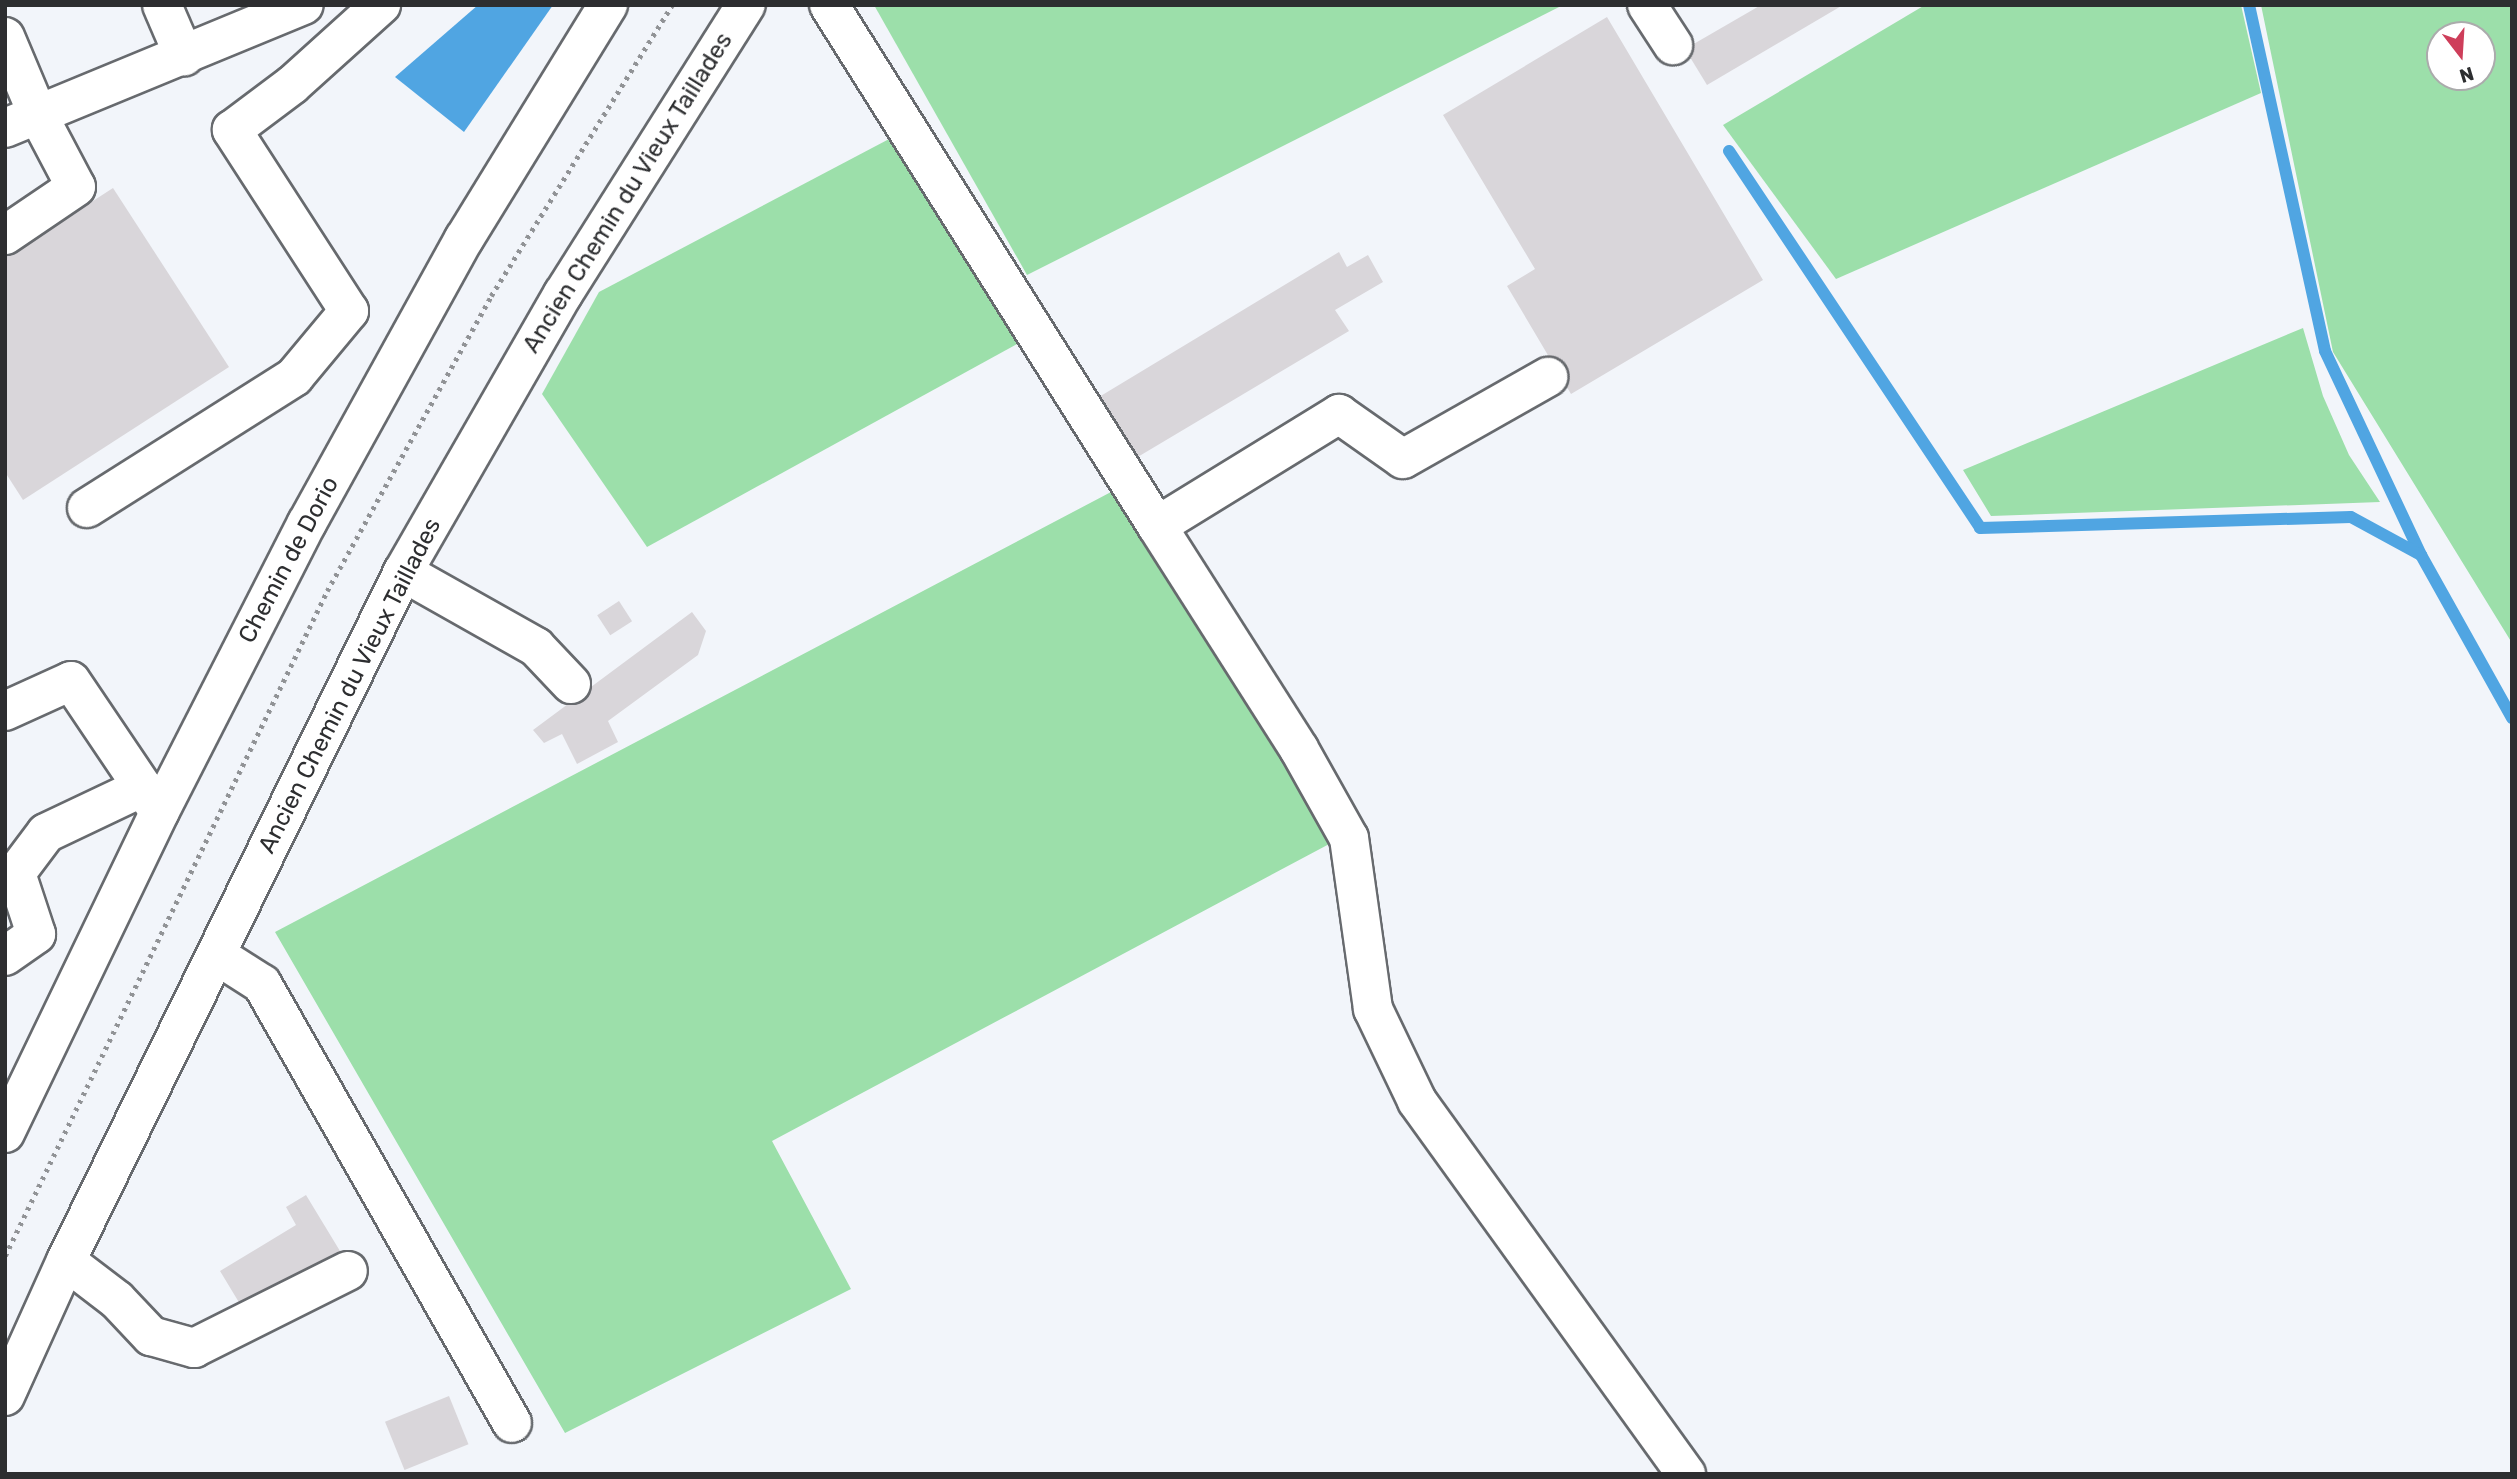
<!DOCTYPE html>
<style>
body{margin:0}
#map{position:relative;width:2517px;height:1479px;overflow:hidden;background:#f2f5fa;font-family:Rubik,sans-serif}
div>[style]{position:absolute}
.green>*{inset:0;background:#9cdfaa}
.water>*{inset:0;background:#50a5e2}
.stream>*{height:12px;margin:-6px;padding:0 6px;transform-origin:6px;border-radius:6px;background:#50a5e2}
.building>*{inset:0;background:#d9d6da;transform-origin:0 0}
.path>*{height:4.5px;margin-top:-2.25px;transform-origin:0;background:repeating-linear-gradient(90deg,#919396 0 3.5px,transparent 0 8.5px)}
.roads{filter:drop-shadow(2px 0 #676a6e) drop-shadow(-2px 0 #676a6e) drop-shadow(0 2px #676a6e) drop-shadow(0 -2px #676a6e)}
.minor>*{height:38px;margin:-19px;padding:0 19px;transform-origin:19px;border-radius:19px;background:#fff}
span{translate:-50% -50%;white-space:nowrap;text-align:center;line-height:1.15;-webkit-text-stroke:6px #fff;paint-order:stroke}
.street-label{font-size:24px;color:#2d2e30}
.frame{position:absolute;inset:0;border:7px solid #2d2e30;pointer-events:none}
.north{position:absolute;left:2426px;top:21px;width:70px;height:70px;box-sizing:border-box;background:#fff;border:2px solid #ababac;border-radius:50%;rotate:163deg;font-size:19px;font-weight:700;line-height:28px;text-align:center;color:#2d2e30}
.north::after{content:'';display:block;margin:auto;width:24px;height:32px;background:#ce3e5a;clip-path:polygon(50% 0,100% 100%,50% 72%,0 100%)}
</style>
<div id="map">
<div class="green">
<i style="clip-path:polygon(874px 5px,1563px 5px,1027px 275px)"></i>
<i style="clip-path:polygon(1925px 5px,2241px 5px,2261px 93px,1836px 279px,1723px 125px)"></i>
<i style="clip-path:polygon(evenodd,2261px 5px,2512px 5px,2512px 643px,2333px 352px,2261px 5px,2482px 35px,2482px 77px,2440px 77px,2440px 35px,2482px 35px)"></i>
<i style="clip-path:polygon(891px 138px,1019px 343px,647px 547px,542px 394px,599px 292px)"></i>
<i style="clip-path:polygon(2303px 328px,2323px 396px,2349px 455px,2380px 502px,1991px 516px,1963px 470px)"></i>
<i style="clip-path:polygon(1111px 492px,1239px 687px,1333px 842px,772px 1141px,851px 1289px,565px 1433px,275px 932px)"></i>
</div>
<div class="water">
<i style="clip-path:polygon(478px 5px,553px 5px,464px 132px,395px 77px)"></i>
</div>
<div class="stream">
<i style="left:2249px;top:5px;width:354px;rotate:77.6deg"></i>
<i style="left:2325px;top:351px;width:225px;rotate:64.8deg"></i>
<i style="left:2421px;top:555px;width:187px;rotate:60.8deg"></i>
<i style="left:1729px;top:151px;width:453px;rotate:56.3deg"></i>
<i style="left:1980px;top:528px;width:371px;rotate:-1.7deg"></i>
<i style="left:2351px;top:517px;width:80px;rotate:28.5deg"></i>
</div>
<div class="building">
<i style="clip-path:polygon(1761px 5px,1843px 5px,1707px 85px,1685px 49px)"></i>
<i style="clip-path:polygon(1607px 17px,1763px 280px,1571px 394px,1507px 286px,1535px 269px,1443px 115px)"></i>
<i style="clip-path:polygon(113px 188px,229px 367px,23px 500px,5px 472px,5px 258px)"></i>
<i style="clip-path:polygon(1339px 252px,1347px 267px,1368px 255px,1383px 282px,1335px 310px,1349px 331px,1136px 458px,1099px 397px)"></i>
<i style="left:619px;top:601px;width:24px;height:26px;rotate:57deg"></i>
<i style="clip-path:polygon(692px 612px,706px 631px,698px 655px,608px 721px,618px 742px,577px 764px,562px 734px,544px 743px,533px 730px)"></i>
<i style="clip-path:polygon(306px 1195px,343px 1256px,246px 1314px,220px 1271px,296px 1225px,286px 1207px)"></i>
<i style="left:449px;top:1396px;width:52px;height:69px;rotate:68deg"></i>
</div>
<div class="path">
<i style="left:5px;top:1256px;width:739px;rotate:-64.16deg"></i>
<i style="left:327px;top:591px;width:338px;rotate:-60.9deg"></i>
<i style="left:491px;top:296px;width:343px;rotate:-58.1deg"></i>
</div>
<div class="roads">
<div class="minor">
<i style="left:162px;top:5px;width:56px;rotate:66.7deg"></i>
<i style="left:829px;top:5px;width:616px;rotate:57.81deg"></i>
<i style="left:1157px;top:526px;width:214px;rotate:-31.6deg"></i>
<i style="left:1339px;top:414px;width:78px;rotate:35.1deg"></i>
<i style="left:1403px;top:459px;width:167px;rotate:-29.5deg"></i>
<i style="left:1647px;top:5px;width:48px;rotate:57deg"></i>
<i style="left:5px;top:37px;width:85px;rotate:67.1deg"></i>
<i style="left:38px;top:115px;width:81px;rotate:62.2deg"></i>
<i style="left:76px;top:187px;width:86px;rotate:145.9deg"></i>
<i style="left:5px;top:128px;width:323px;rotate:-22.4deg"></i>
<i style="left:87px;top:508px;width:245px;rotate:-32.3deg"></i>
<i style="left:294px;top:377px;width:86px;rotate:-50.2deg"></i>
<i style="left:349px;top:311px;width:216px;rotate:-122.9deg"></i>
<i style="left:232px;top:130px;width:75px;rotate:-36.9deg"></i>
<i style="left:292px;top:85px;width:120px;rotate:-42deg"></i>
<i style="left:1157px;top:526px;width:264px;rotate:57.5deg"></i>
<i style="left:1299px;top:749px;width:102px;rotate:60.7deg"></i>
<i style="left:1349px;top:838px;width:173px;rotate:82deg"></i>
<i style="left:1373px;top:1009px;width:102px;rotate:64.4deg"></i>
<i style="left:1417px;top:1101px;width:460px;rotate:54.2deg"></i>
<i style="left:403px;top:572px;width:153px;rotate:29.4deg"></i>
<i style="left:536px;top:647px;width:51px;rotate:46.6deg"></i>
<i style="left:5px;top:711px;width:72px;rotate:-24.4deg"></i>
<i style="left:71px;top:681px;width:152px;rotate:56deg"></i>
<i style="left:5px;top:956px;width:38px;rotate:-35deg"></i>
<i style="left:36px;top:934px;width:64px;rotate:-108.2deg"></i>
<i style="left:16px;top:873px;width:50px;rotate:-53.1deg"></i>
<i style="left:46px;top:833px;width:107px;rotate:-25.4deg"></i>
<i style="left:218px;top:956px;width:52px;rotate:32.5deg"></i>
<i style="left:262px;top:984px;width:505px;rotate:60.34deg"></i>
<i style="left:5px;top:1133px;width:357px;rotate:-64.3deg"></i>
<i style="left:160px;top:811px;width:323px;rotate:-63deg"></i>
<i style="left:307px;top:523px;width:325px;rotate:-61.1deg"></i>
<i style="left:464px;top:239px;width:275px;rotate:-58.4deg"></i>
<i style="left:66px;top:1261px;width:64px;rotate:37.4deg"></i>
<i style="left:117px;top:1300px;width:50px;rotate:46.6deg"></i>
<i style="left:151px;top:1336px;width:45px;rotate:15.6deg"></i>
<i style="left:194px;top:1348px;width:172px;rotate:-26.6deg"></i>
<i style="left:5px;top:1396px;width:148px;rotate:-65.7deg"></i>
<i style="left:66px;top:1261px;width:767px;rotate:-63.94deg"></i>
<i style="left:403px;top:572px;width:321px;rotate:-60.1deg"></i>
<i style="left:563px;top:294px;width:342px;rotate:-57.7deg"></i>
</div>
</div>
<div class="street-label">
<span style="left:628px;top:193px;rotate:-58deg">Ancien Chemin du Vieux Taillades</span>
<span style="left:289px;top:560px;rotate:-62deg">Chemin de Dorio</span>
<span style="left:350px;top:686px;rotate:-63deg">Ancien Chemin du Vieux Taillades</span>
</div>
<div class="frame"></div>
<div class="north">N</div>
</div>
